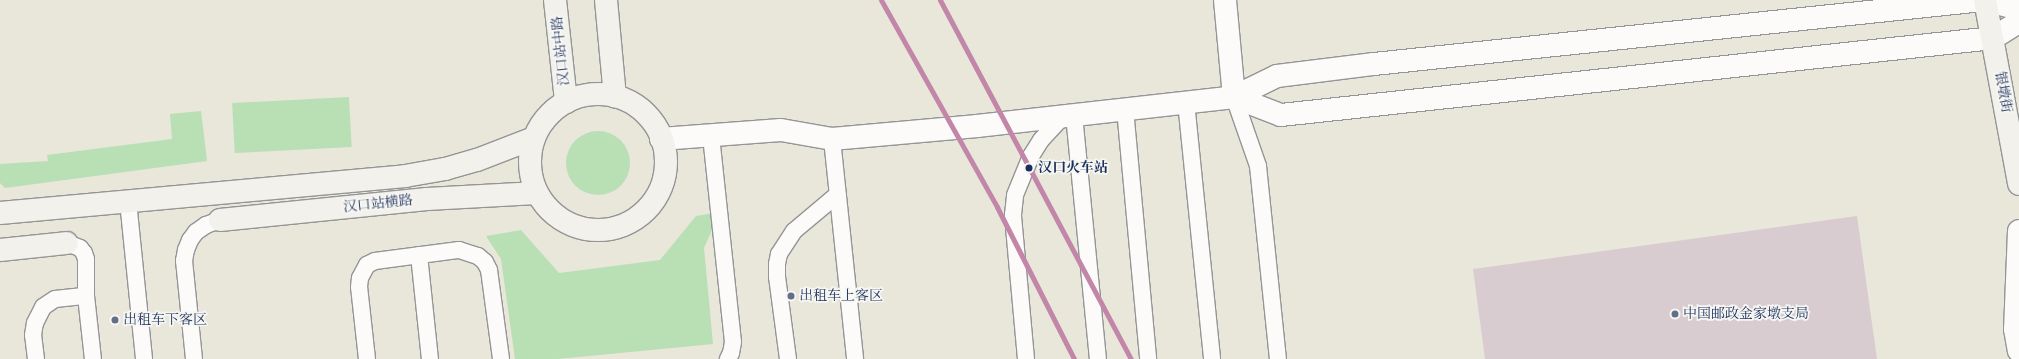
<!DOCTYPE html>
<meta charset="utf-8">
<style>
body{margin:0}
#map{position:relative;width:2019px;height:359px;overflow:hidden;background:#e9e6da;font-family:"Old Standard TT","Noto Serif SC",serif}
div>[style]{position:absolute}
.green>*{inset:0;background:#b9dfb4;transform-origin:0 0}
.round{border-radius:50%}
.building>*{inset:0;background:#d9ccd1}
.roads{filter:drop-shadow(1px 0 #939596) drop-shadow(-1px 0 #939596) drop-shadow(0 1px #939596) drop-shadow(0 -1px #939596)}
.lane>*{height:16px;margin:-8px;padding:0 8px;transform-origin:8px;border-radius:8px;background:#fcfbf9}
.street>*{height:22px;margin:-11px;padding:0 11px;transform-origin:11px;border-radius:11px;background:#fcfbf9}
.secondary>*{height:22px;margin:-11px;padding:0 11px;transform-origin:11px;border-radius:11px;background:#f3f1eb}
.secondary>.ring{margin:-11px;padding:0;box-sizing:content-box;background:none;border:22px solid #f3f1eb;border-radius:50%}
.metro-1>*{height:5px;margin:-2.5px;padding:0 2.5px;transform-origin:2.5px;border-radius:2.5px;background:#c286a8}
.dots>*{width:11px;height:11px;translate:-50% -50%;box-sizing:border-box;border:2px solid #f6f6f2;border-radius:50%}
span{translate:-50% -50%;white-space:nowrap;text-align:center;line-height:1.15;-webkit-text-stroke:3.5px #f6f6f2;paint-order:stroke}
.street-label{font-size:14px;color:#1b2f5e}
.stop-label{font-size:14px;color:#1b2f5e;font-weight:700}
.left{translate:0 -50%;text-align:left}
.poi-label{font-size:14px;color:#1b2f5e}
</style>
<div id="map">
<div class="green">
<i style="left:349px;top:97px;width:50px;height:117px;rotate:87deg"></i>
<i style="clip-path:polygon(201px 111px,207px 161px,5px 188px,0 183px,0 164px,48px 161px,47px 155px,172px 139px,170px 114px)"></i>
<i class="round" style="left:566px;top:131px;width:64px;height:64px"></i>
<i style="clip-path:polygon(720px 212px,704px 248px,713px 344px,558px 359px,515px 359px,501px 259px,486px 236px,521px 230px,559px 273px,660px 260px,696px 216px)"></i>
</div>
<div class="building">
<i style="clip-path:polygon(1857px 216px,1877px 359px,1485px 359px,1473px 269px)"></i>
</div>
<div class="roads">
<div class="lane">
<i style="left:1234px;top:97px;width:73px;rotate:70.8deg"></i>
<i style="left:1258px;top:166px;width:194px;rotate:84.1deg"></i>
<i style="left:1186px;top:102px;width:258px;rotate:84.2deg"></i>
<i style="left:1125px;top:109px;width:251px;rotate:84.7deg"></i>
<i style="left:1074px;top:115px;width:245px;rotate:84.4deg"></i>
<i style="left:711px;top:136px;width:207px;rotate:83.9deg"></i>
<i style="left:733px;top:342px;width:11px;rotate:100deg"></i>
<i style="left:731px;top:353px;width:7px;rotate:117deg"></i>
<i style="left:832px;top:139px;width:221px;rotate:84deg"></i>
<i style="left:128px;top:201px;width:159px;rotate:84.2deg"></i>
<i style="left:67px;top:243px;width:14px;rotate:21deg"></i>
<i style="left:80px;top:248px;width:6px;rotate:51deg"></i>
<i style="left:84px;top:253px;width:6px;rotate:72deg"></i>
<i style="left:86px;top:259px;width:37px;rotate:90deg"></i>
<i style="left:86px;top:296px;width:63px;rotate:83.7deg"></i>
<i style="left:419px;top:255px;width:105px;rotate:84deg"></i>
<i style="left:36px;top:359px;width:24px;rotate:-97deg"></i>
<i style="left:33px;top:335px;width:12px;rotate:-81deg"></i>
<i style="left:35px;top:323px;width:18px;rotate:-63deg"></i>
<i style="left:43px;top:307px;width:14px;rotate:-34deg"></i>
<i style="left:55px;top:299px;width:31px;rotate:-6deg"></i>
<i style="left:194px;top:359px;width:99px;rotate:-95.8deg"></i>
<i style="left:184px;top:261px;width:11px;rotate:-80deg"></i>
<i style="left:186px;top:250px;width:11px;rotate:-68deg"></i>
<i style="left:190px;top:240px;width:10px;rotate:-53deg"></i>
<i style="left:196px;top:232px;width:12px;rotate:-35deg"></i>
<i style="left:206px;top:225px;width:15px;rotate:-20deg"></i>
<i style="left:367px;top:359px;width:72px;rotate:-96.3deg"></i>
<i style="left:359px;top:287px;width:9px;rotate:-84deg"></i>
<i style="left:360px;top:278px;width:15px;rotate:-62deg"></i>
<i style="left:367px;top:265px;width:9px;rotate:-27deg"></i>
<i style="left:375px;top:261px;width:85px;rotate:-7.5deg"></i>
<i style="left:459px;top:250px;width:20px;rotate:18deg"></i>
<i style="left:478px;top:256px;width:9px;rotate:41deg"></i>
<i style="left:485px;top:262px;width:9px;rotate:63deg"></i>
<i style="left:489px;top:270px;width:90px;rotate:82.3deg"></i>
<i style="left:788px;top:359px;width:83px;rotate:-97.6deg"></i>
<i style="left:777px;top:277px;width:13px;rotate:-90deg"></i>
<i style="left:777px;top:264px;width:10px;rotate:-79deg"></i>
<i style="left:779px;top:254px;width:27px;rotate:-57deg"></i>
<i style="left:794px;top:231px;width:57px;rotate:-40.1deg"></i>
<i style="left:1026px;top:359px;width:145px;rotate:-95.2deg"></i>
<i style="left:1013px;top:215px;width:20px;rotate:-84deg"></i>
<i style="left:1015px;top:195px;width:42px;rotate:-67.7deg"></i>
<i style="left:1031px;top:156px;width:19px;rotate:-58deg"></i>
<i style="left:1041px;top:140px;width:33px;rotate:-47deg"></i>
</div>
<div class="street">
<i style="left:1225px;top:0;width:97px;rotate:84.7deg"></i>
<i style="left:1985px;top:0;width:35px;rotate:15deg"></i>
<i style="left:1234px;top:97px;width:50px;rotate:21deg"></i>
<i style="left:1281px;top:115px;width:716px;rotate:-6.17deg"></i>
<i style="left:1993px;top:38px;width:31px;rotate:-32deg"></i>
<i style="left:661px;top:139px;width:120px;rotate:-4.3deg"></i>
<i style="left:781px;top:130px;width:52px;rotate:10deg"></i>
<i style="left:832px;top:139px;width:146px;rotate:-5.1deg"></i>
<i style="left:977px;top:126px;width:259px;rotate:-6.4deg"></i>
<i style="left:1234px;top:97px;width:48px;rotate:-26deg"></i>
<i style="left:1277px;top:76px;width:98px;rotate:-7.1deg"></i>
<i style="left:1374px;top:64px;width:612px;rotate:-6deg"></i>
<i style="left:2019px;top:231px;width:98px;rotate:92.3deg"></i>
<i style="left:2015px;top:329px;width:22px;rotate:80deg"></i>
</div>
<div class="secondary">
<i style="left:555px;top:0;width:103px;rotate:83.8deg"></i>
<i style="left:606px;top:0;width:97px;rotate:84.7deg"></i>
<i style="left:1985px;top:0;width:187px;rotate:79.5deg"></i>
<i class="ring" style="left:530px;top:94px;width:114px;height:114px"></i>
<i style="left:0;top:213px;width:407px;rotate:-5.2deg"></i>
<i style="left:405px;top:176px;width:41px;rotate:-9.9deg"></i>
<i style="left:445px;top:169px;width:33px;rotate:-16deg"></i>
<i style="left:477px;top:160px;width:61px;rotate:-21.1deg"></i>
<i style="left:220px;top:220px;width:208px;rotate:-5.8deg"></i>
<i style="left:427px;top:199px;width:110px;rotate:-3.1deg"></i>
<i style="left:0;top:250px;width:67px;rotate:-6deg"></i>
</div>
</div>
<div class="metro-1">
<i style="left:881px;top:0;width:237px;rotate:60.7deg"></i>
<i style="left:997px;top:207px;width:170px;rotate:63.1deg"></i>
<i style="left:940px;top:0;width:407px;rotate:62deg"></i>
</div>
<div class="dots">
<i style="left:1029px;top:168px;background:#1b2f5e"></i>
<i style="left:791px;top:296px;background:#636f89"></i>
<i style="left:1675px;top:314px;background:#636f89"></i>
<i style="left:115px;top:320px;background:#636f89"></i>
</div>
<div class="street-label">
<span style="left:561px;top:51px;rotate:-96deg">汉口站中路</span>
<span style="left:2003px;top:92px;rotate:80deg">银墩街</span>
<span style="left:378px;top:204px;rotate:-6deg">汉口站横路</span>
</div>
<div class="stop-label">
<span class="left" style="left:1038px;top:168px">汉口火车站</span>
</div>
<div class="poi-label">
<span class="left" style="left:799px;top:296px">出租车上客区</span>
<span class="left" style="left:1683px;top:314px">中国邮政金家墩支局</span>
<span class="left" style="left:123px;top:320px">出租车下客区</span>
</div>
</div>
